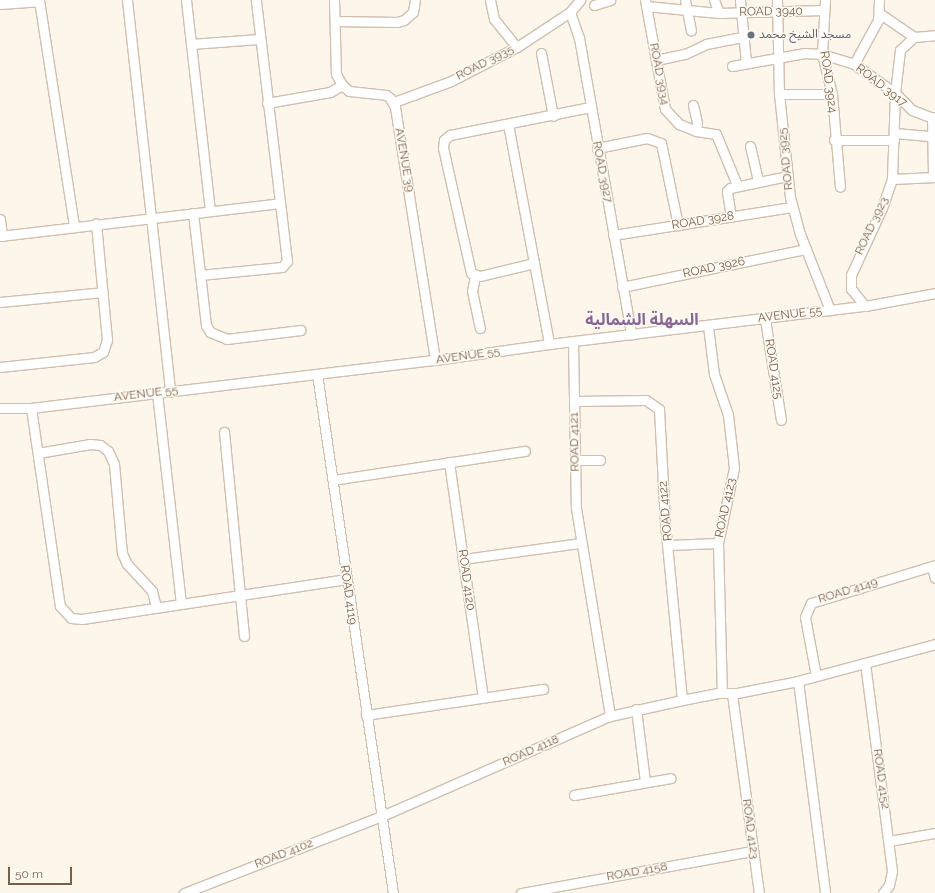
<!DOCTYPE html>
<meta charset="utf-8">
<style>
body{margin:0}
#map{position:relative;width:935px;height:893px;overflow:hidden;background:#fdf7eb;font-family:Raleway,"Noto Sans Arabic",sans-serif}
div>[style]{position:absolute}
.roads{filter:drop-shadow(1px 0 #d1bfaf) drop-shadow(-1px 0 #d1bfaf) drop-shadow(0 1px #d1bfaf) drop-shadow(0 -1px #d1bfaf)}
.street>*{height:9px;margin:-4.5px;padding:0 4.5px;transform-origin:4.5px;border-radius:4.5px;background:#fff}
.dots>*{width:11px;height:11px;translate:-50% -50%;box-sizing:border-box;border:2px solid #fffbf2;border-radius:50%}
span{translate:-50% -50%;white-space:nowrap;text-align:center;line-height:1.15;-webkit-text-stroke:3px #fffbf2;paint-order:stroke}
.street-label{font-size:12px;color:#7a5e4c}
.worship-label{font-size:12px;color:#5b616d}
.left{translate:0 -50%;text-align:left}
.district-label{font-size:16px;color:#876595;font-weight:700}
.scale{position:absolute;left:8px;top:867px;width:64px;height:18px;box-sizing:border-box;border:2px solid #7a5e4c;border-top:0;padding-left:5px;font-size:12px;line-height:14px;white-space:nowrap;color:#7a5e4c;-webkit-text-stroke:3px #fffbf2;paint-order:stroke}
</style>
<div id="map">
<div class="roads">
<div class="street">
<i style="left:39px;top:0;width:230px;rotate:81.2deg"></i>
<i style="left:127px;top:0;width:393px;rotate:83.7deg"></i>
<i style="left:186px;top:0;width:212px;rotate:83.5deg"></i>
<i style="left:334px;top:0;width:74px;rotate:88.5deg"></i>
<i style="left:336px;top:74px;width:13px;rotate:61deg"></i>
<i style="left:342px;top:85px;width:9px;rotate:41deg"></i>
<i style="left:349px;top:91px;width:37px;rotate:6deg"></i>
<i style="left:386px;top:95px;width:5px;rotate:37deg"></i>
<i style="left:390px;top:98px;width:10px;rotate:61deg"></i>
<i style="left:395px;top:107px;width:256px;rotate:81deg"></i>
<i style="left:490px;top:0;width:19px;rotate:78deg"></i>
<i style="left:494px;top:19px;width:36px;rotate:51deg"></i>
<i style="left:645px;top:0;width:111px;rotate:79.6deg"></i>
<i style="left:665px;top:109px;width:21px;rotate:47deg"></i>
<i style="left:679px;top:124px;width:18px;rotate:22deg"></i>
<i style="left:696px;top:131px;width:20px;rotate:9deg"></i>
<i style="left:716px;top:134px;width:55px;rotate:67.6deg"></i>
<i style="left:685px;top:0;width:31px;rotate:79deg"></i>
<i style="left:714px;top:0;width:14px;rotate:69deg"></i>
<i style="left:740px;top:0;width:62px;rotate:84.5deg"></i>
<i style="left:777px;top:0;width:94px;rotate:88.8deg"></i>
<i style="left:779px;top:94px;width:104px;rotate:83.9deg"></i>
<i style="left:790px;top:197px;width:38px;rotate:75deg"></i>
<i style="left:800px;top:234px;width:82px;rotate:68.5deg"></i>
<i style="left:825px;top:0;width:54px;rotate:93.2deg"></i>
<i style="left:822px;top:54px;width:41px;rotate:76deg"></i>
<i style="left:832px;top:94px;width:93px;rotate:85.1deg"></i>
<i style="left:0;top:4px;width:39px;rotate:-4deg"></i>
<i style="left:594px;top:5px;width:17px;rotate:-17deg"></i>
<i style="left:646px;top:6px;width:73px;rotate:5.5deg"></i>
<i style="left:719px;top:13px;width:105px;rotate:-1.6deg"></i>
<i style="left:570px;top:12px;width:28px;rotate:71deg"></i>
<i style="left:579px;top:38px;width:301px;rotate:80deg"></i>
<i style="left:879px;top:13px;width:42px;rotate:34.4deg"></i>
<i style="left:335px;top:21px;width:62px;rotate:0.9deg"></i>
<i style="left:397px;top:22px;width:7px;rotate:-16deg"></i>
<i style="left:404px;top:20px;width:12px;rotate:-42deg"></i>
<i style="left:413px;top:12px;width:12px;rotate:-81deg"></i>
<i style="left:191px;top:44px;width:68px;rotate:-4.2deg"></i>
<i style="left:541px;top:53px;width:64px;rotate:79.2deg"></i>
<i style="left:656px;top:60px;width:30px;rotate:-12deg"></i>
<i style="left:685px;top:54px;width:23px;rotate:-25deg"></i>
<i style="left:706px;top:44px;width:38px;rotate:-11deg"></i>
<i style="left:854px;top:64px;width:50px;rotate:-61.4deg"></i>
<i style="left:878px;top:20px;width:20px;rotate:-87deg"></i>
<i style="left:732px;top:66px;width:74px;rotate:-10.1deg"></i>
<i style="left:805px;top:53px;width:17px;rotate:3deg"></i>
<i style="left:822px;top:54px;width:34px;rotate:17deg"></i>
<i style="left:854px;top:64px;width:50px;rotate:35.3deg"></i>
<i style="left:895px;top:93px;width:24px;rotate:45deg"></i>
<i style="left:912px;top:110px;width:25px;rotate:21deg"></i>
<i style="left:779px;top:94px;width:53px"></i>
<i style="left:394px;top:102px;width:61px;rotate:-20.2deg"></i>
<i style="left:451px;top:81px;width:74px;rotate:-27.3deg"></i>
<i style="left:517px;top:47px;width:64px;rotate:-33.4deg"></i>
<i style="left:570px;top:12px;width:16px;rotate:-50deg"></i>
<i style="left:267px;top:103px;width:64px;rotate:-9.9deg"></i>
<i style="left:330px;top:92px;width:14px;rotate:-30deg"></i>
<i style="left:693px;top:105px;width:18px;rotate:77deg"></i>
<i style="left:697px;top:123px;width:8px;rotate:97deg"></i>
<i style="left:932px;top:117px;width:60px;rotate:89deg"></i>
<i style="left:508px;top:124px;width:224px;rotate:79.4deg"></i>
<i style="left:895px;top:133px;width:37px;rotate:5deg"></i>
<i style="left:834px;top:140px;width:60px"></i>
<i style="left:750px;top:146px;width:35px;rotate:77deg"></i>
<i style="left:597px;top:148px;width:51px;rotate:-11.3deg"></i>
<i style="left:647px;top:138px;width:15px;rotate:20deg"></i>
<i style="left:661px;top:143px;width:84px;rotate:78.3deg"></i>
<i style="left:892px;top:179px;width:43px;rotate:-2.7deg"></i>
<i style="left:193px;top:213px;width:113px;rotate:83.4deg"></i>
<i style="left:206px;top:325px;width:8px;rotate:60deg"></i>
<i style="left:210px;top:332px;width:18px;rotate:22deg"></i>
<i style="left:227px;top:339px;width:74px;rotate:-7deg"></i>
<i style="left:731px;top:217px;width:26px;rotate:-99deg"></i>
<i style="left:727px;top:191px;width:4px;rotate:-45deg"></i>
<i style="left:730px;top:188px;width:58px;rotate:-11.9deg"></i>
<i style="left:0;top:219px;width:17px;rotate:83deg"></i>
<i style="left:613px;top:235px;width:181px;rotate:-8.9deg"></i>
<i style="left:0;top:236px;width:282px;rotate:-6.7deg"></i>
<i style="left:534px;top:263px;width:56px;rotate:166.5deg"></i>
<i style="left:480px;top:276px;width:9px;rotate:-162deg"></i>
<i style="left:471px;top:273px;width:128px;rotate:-102.6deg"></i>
<i style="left:443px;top:148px;width:8px;rotate:-83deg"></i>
<i style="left:444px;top:140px;width:8px;rotate:-40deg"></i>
<i style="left:450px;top:135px;width:143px;rotate:-11.3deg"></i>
<i style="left:200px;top:275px;width:82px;rotate:-5.6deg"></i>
<i style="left:282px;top:267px;width:8px;rotate:-50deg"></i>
<i style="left:287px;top:261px;width:263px;rotate:-96.8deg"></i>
<i style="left:475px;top:276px;width:15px;rotate:101deg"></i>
<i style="left:472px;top:291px;width:38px;rotate:78deg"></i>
<i style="left:622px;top:287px;width:188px;rotate:-11.7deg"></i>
<i style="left:0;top:302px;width:103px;rotate:-5.5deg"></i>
<i style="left:865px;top:306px;width:22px;rotate:-129deg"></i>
<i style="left:851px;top:289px;width:14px;rotate:-90deg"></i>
<i style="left:851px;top:275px;width:74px;rotate:-65.2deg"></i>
<i style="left:882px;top:208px;width:31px;rotate:-71deg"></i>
<i style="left:892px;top:179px;width:86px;rotate:-88deg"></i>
<i style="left:895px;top:93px;width:43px;rotate:-83.4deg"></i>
<i style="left:900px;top:50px;width:19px;rotate:-43deg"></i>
<i style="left:914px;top:37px;width:21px;rotate:-5deg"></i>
<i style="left:765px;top:319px;width:102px;rotate:81deg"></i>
<i style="left:708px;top:326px;width:48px;rotate:82.9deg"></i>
<i style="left:714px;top:374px;width:43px;rotate:71.1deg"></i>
<i style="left:728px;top:415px;width:53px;rotate:83.5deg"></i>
<i style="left:734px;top:468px;width:77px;rotate:102deg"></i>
<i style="left:718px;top:543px;width:150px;rotate:88.5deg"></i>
<i style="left:573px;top:341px;width:167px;rotate:89deg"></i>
<i style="left:576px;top:508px;width:211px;rotate:80.7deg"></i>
<i style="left:0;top:367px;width:95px;rotate:-6.1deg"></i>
<i style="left:94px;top:357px;width:10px;rotate:-29deg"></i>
<i style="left:103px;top:352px;width:13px;rotate:-72deg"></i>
<i style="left:107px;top:340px;width:117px;rotate:-95.4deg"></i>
<i style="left:317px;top:374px;width:525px;rotate:81.67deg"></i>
<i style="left:157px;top:393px;width:211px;rotate:83.5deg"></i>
<i style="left:574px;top:401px;width:72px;rotate:-0.8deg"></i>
<i style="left:646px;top:400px;width:16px;rotate:35deg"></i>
<i style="left:659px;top:409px;width:114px;rotate:87deg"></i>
<i style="left:665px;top:523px;width:178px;rotate:84.5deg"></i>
<i style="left:0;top:408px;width:31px"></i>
<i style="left:31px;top:408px;width:407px;rotate:-6.8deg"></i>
<i style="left:435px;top:360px;width:115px;rotate:-8deg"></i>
<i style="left:549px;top:344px;width:318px;rotate:-6.9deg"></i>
<i style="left:865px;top:306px;width:71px;rotate:-10.5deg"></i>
<i style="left:31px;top:408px;width:200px;rotate:81.7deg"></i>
<i style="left:60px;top:606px;width:16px;rotate:47deg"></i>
<i style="left:71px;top:618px;width:11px;rotate:5deg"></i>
<i style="left:82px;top:619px;width:266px;rotate:-8.6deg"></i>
<i style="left:224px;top:432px;width:205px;rotate:84.4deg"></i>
<i style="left:38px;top:453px;width:53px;rotate:-9.8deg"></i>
<i style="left:90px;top:444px;width:10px;rotate:6deg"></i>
<i style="left:100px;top:445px;width:10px;rotate:37deg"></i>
<i style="left:108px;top:451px;width:14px;rotate:65deg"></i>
<i style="left:114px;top:464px;width:89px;rotate:84.9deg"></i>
<i style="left:122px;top:553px;width:12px;rotate:66deg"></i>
<i style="left:127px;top:564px;width:37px;rotate:47deg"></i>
<i style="left:152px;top:591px;width:16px;rotate:76deg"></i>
<i style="left:575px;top:460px;width:25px"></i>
<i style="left:449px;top:462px;width:238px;rotate:81.8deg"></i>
<i style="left:333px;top:480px;width:194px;rotate:-8.6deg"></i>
<i style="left:669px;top:545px;width:49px;rotate:-2.3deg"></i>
<i style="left:463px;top:559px;width:118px;rotate:-7.8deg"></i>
<i style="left:932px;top:567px;width:11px;rotate:75deg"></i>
<i style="left:865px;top:663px;width:210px;rotate:82.6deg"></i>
<i style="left:892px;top:871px;width:14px;rotate:102deg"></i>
<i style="left:889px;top:885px;width:10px;rotate:127deg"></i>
<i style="left:816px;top:676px;width:60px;rotate:-100.6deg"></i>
<i style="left:805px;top:617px;width:15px;rotate:-67deg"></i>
<i style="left:811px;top:603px;width:130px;rotate:-17deg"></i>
<i style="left:798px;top:681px;width:214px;rotate:82.7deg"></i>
<i style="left:732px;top:694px;width:201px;rotate:82.3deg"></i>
<i style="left:636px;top:709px;width:73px;rotate:82.9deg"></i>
<i style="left:366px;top:715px;width:179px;rotate:-8.4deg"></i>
<i style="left:574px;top:795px;width:98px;rotate:-9.9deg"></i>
<i style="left:889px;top:841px;width:47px;rotate:-9.9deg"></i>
<i style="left:184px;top:893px;width:215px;rotate:-21.3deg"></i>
<i style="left:384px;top:815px;width:247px;rotate:-23.7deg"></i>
<i style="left:610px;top:716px;width:74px;rotate:-12.5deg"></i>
<i style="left:682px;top:700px;width:38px;rotate:-11deg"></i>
<i style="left:719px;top:693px;width:18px"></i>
<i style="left:737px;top:693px;width:62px;rotate:-11.1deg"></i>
<i style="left:798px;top:681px;width:142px;rotate:-15.1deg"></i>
<i style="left:521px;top:893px;width:236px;rotate:-10.3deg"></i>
</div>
</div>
<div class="dots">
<i style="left:751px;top:35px;background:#6b7280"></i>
</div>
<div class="street-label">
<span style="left:771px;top:12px;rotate:-1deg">ROAD 3940</span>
<span style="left:485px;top:63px;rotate:-27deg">ROAD 3935</span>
<span style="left:659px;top:74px;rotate:79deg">ROAD 3934</span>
<span style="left:828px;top:82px;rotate:82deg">ROAD 3924</span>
<span style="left:881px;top:86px;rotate:38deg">ROAD 3917</span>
<span style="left:786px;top:159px;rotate:-96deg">ROAD 3925</span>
<span style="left:404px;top:160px;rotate:80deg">AVENUE 39</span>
<span style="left:602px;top:172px;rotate:79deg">ROAD 3927</span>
<span style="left:703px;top:221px;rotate:-9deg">ROAD 3928</span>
<span style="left:872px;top:226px;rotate:-65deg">ROAD 3923</span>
<span style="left:714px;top:268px;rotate:-12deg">ROAD 3926</span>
<span style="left:790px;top:315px;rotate:-7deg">AVENUE 55</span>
<span style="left:468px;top:356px;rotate:-8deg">AVENUE 55</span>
<span style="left:773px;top:369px;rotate:81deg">ROAD 4125</span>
<span style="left:146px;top:394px;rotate:-7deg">AVENUE 55</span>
<span style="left:575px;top:442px;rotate:-91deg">ROAD 4121</span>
<span style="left:726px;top:508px;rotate:-78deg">ROAD 4123</span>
<span style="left:666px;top:511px;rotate:-95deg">ROAD 4122</span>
<span style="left:466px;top:580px;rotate:82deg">ROAD 4120</span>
<span style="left:848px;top:591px;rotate:-17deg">ROAD 4149</span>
<span style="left:348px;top:595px;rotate:82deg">ROAD 4119</span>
<span style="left:531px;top:751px;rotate:-24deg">ROAD 4118</span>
<span style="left:881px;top:779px;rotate:82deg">ROAD 4152</span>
<span style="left:750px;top:829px;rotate:82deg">ROAD 4123</span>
<span style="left:284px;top:854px;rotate:-21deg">ROAD 4102</span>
<span style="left:637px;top:872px;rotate:-10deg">ROAD 4158</span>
</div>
<div class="worship-label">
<span class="left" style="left:759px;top:35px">مسجد الشيخ محمد</span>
</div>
<div class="district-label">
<span style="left:642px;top:320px">السهلة الشمالية</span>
</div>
<div class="scale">50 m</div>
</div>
